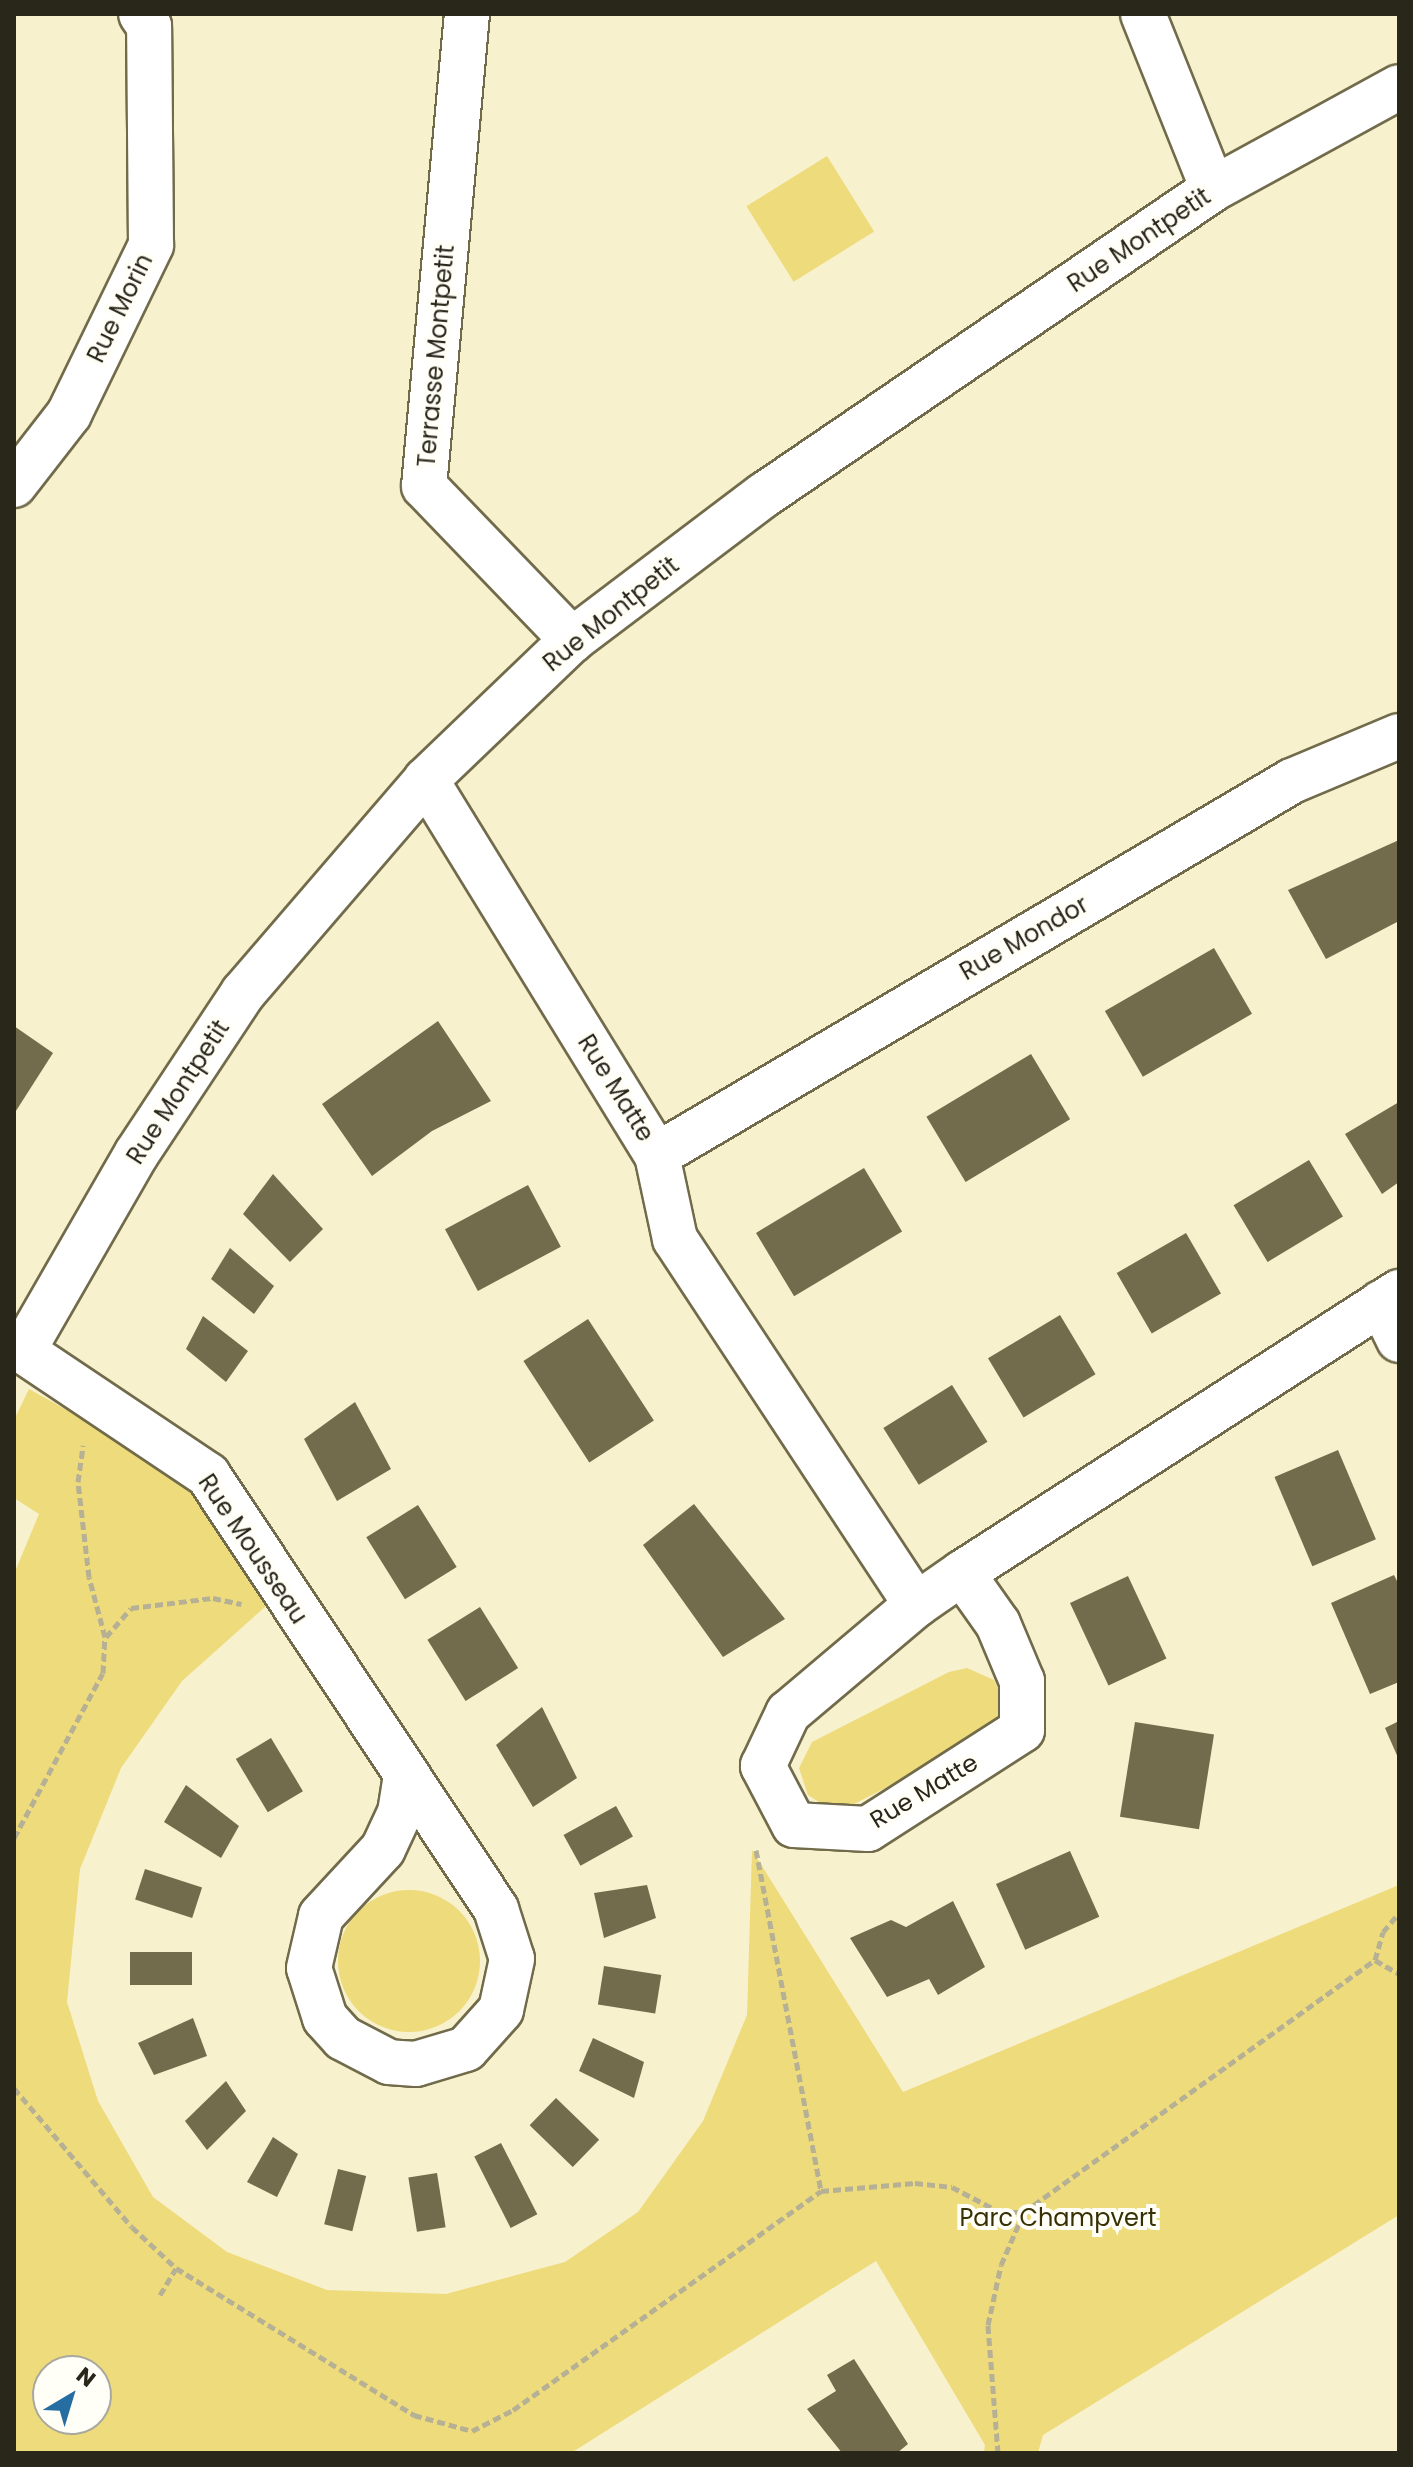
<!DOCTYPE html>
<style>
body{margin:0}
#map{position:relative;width:1413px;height:2467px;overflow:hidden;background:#f8f1ce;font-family:Poppins,sans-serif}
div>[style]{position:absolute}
.green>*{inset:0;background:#eedb7b;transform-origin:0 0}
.round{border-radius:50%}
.building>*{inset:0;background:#726c4c;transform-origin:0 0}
.path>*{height:5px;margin-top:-2.5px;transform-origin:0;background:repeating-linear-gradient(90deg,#b6b094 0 8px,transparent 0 12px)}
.roads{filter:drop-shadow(2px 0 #716b4b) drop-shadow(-2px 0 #716b4b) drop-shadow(0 2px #716b4b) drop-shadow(0 -2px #716b4b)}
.minor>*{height:44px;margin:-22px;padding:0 22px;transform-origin:22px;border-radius:22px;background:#fff}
span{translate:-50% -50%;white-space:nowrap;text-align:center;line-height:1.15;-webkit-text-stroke:8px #fffef7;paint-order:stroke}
.street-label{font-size:24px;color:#29271a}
.park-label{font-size:24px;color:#373004}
.frame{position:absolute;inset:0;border:16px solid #29271a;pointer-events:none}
.north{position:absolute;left:32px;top:2355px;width:80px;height:80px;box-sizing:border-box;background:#fffef7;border:2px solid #a9a89f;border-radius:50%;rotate:38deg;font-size:22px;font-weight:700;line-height:32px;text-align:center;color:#29271a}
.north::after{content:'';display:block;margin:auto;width:28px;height:36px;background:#266da1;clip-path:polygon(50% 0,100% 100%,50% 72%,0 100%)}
</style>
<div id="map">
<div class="green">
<i style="left:827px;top:156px;width:89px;height:95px;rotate:58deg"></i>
<i style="clip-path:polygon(evenodd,29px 1389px,200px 1484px,274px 1599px,182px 1681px,121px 1768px,80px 1869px,67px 2002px,98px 2101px,153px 2197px,227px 2252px,327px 2290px,446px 2294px,565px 2262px,638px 2212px,703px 2121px,747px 2015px,752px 1850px,903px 2092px,1399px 1885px,1399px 2215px,1043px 2435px,1038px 2453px,984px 2453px,985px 2445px,876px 2261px,571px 2453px,14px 2453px,14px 1574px,39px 1514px,14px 1498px,14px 1420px,29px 1389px,48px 2371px,96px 2371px,96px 2419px,48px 2419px,48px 2371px)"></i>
<i style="clip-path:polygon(967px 1668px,994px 1680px,1002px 1698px,1001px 1717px,982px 1739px,854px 1804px,825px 1806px,808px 1795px,799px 1768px,812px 1742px,949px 1672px)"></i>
<i class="round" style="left:338px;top:1890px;width:142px;height:142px"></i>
</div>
<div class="building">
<i style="clip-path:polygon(1399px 840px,1399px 921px,1326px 959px,1288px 890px)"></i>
<i style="left:1214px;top:948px;width:76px;height:126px;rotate:60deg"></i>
<i style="clip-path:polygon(438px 1021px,491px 1101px,432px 1131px,372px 1176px,322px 1104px)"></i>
<i style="clip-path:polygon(14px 1026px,53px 1053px,14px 1114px)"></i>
<i style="left:1031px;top:1054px;width:76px;height:122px;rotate:59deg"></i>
<i style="clip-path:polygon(1399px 1102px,1399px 1182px,1382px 1194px,1345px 1134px)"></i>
<i style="left:1309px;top:1160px;width:66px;height:88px;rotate:59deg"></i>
<i style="left:864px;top:1168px;width:74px;height:126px;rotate:59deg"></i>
<i style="clip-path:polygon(273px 1174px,323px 1229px,290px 1262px,243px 1214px)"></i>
<i style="left:528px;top:1185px;width:70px;height:94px;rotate:62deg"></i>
<i style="left:1186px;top:1233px;width:70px;height:80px;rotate:60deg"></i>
<i style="clip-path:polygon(230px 1248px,274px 1286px,254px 1314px,211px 1279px)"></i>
<i style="left:1060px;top:1315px;width:69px;height:84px;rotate:59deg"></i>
<i style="clip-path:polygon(203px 1316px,248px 1351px,226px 1382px,186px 1349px)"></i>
<i style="left:588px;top:1319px;width:121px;height:77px;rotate:57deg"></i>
<i style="left:952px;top:1385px;width:67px;height:81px;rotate:58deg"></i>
<i style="clip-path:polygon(355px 1402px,391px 1469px,337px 1501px,304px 1439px)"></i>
<i style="left:1338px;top:1450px;width:97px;height:69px;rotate:67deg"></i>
<i style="clip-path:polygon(694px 1504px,785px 1619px,723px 1657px,643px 1545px)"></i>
<i style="left:418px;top:1505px;width:73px;height:61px;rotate:58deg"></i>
<i style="clip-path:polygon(1394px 1575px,1399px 1585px,1399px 1682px,1370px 1694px,1331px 1603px)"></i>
<i style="left:1128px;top:1576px;width:91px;height:64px;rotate:65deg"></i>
<i style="left:480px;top:1607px;width:72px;height:62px;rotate:58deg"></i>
<i style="clip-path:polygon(542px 1707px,577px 1778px,533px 1807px,496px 1745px)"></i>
<i style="clip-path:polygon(1399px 1721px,1399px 1760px,1385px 1728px)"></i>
<i style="left:1135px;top:1722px;width:80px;height:96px;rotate:9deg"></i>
<i style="left:271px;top:1738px;width:62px;height:41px;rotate:59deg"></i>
<i style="clip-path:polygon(186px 1785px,239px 1826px,221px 1858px,164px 1822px)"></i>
<i style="left:616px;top:1806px;width:35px;height:60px;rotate:61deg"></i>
<i style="left:1070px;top:1851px;width:72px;height:81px;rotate:66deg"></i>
<i style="left:145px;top:1869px;width:60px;height:32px;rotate:18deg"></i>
<i style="clip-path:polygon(647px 1885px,656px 1918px,604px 1938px,594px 1893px)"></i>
<i style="clip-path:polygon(953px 1901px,985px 1967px,938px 1995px,929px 1979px,887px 1997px,850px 1938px,891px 1920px,906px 1927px)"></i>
<i style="left:130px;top:1952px;width:62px;height:33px"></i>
<i style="left:604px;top:1966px;width:58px;height:39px;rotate:9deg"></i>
<i style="clip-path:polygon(193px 2018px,207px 2056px,154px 2075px,138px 2043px)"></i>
<i style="clip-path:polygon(593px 2038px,644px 2062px,634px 2098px,579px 2071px)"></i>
<i style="clip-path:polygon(226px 2081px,246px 2111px,207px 2150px,185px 2121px)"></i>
<i style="left:556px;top:2098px;width:60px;height:38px;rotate:44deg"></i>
<i style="clip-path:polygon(273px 2137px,298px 2154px,277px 2197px,247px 2182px)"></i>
<i style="left:501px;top:2143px;width:80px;height:30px;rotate:63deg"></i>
<i style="left:338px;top:2169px;width:29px;height:57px;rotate:14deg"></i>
<i style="left:437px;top:2173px;width:55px;height:29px;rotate:81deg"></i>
<i style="clip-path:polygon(854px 2359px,908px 2444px,897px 2453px,842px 2453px,807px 2409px,836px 2391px,827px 2375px)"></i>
</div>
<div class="path">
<i style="left:106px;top:1637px;width:38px;rotate:-49deg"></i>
<i style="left:131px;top:1608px;width:83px;rotate:-7deg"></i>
<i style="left:213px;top:1598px;width:29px;rotate:12deg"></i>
<i style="left:14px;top:1838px;width:187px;rotate:-61.7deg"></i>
<i style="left:103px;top:1673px;width:36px;rotate:-87deg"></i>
<i style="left:105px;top:1637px;width:62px;rotate:-104.9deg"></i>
<i style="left:89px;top:1577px;width:96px;rotate:-96.6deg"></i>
<i style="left:78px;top:1482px;width:37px;rotate:-82deg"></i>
<i style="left:756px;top:1850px;width:347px;rotate:79.2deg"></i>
<i style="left:1375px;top:1960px;width:28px;rotate:30deg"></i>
<i style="left:14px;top:2088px;width:182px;rotate:49.7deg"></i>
<i style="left:132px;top:2227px;width:60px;rotate:43deg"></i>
<i style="left:176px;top:2268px;width:280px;rotate:31.7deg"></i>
<i style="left:414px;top:2415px;width:60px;rotate:15.4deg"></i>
<i style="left:472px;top:2431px;width:46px;rotate:-27.1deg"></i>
<i style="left:513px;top:2410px;width:378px;rotate:-35.4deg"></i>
<i style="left:821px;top:2191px;width:94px;rotate:-4.9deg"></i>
<i style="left:915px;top:2183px;width:37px;rotate:6deg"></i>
<i style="left:952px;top:2187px;width:54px;rotate:27.5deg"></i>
<i style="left:1000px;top:2212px;width:24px"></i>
<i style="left:160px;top:2295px;width:31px;rotate:-59deg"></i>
<i style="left:998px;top:2453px;width:128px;rotate:-94.5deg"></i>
<i style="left:988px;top:2325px;width:61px;rotate:-77.8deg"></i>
<i style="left:1001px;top:2265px;width:58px;rotate:-66.5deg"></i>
<i style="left:1024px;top:2212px;width:432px;rotate:-35.7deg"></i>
<i style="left:1375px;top:1960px;width:29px;rotate:-74deg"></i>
<i style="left:1383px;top:1932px;width:25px;rotate:-50deg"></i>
</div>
<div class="roads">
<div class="minor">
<i style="left:467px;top:14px;width:474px;rotate:95.2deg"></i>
<i style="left:424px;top:486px;width:214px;rotate:46.1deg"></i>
<i style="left:1143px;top:14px;width:188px;rotate:68.2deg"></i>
<i style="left:14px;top:485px;width:90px;rotate:-52.2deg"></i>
<i style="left:69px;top:414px;width:188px;rotate:-64.1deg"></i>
<i style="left:151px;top:245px;width:219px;rotate:-90.5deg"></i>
<i style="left:149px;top:26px;width:14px;rotate:-124deg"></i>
<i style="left:426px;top:780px;width:440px;rotate:58.4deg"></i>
<i style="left:657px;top:1155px;width:86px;rotate:77.9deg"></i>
<i style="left:675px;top:1239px;width:438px;rotate:56.6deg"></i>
<i style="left:657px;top:1155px;width:737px;rotate:-30.5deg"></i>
<i style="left:1292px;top:781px;width:116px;rotate:-22.8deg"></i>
<i style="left:1381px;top:1303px;width:41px;rotate:64.1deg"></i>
<i style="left:14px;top:1345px;width:234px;rotate:33.8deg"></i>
<i style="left:208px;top:1475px;width:521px;rotate:56.43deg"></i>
<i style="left:496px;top:1909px;width:52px;rotate:72.3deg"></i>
<i style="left:512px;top:1959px;width:52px;rotate:102.2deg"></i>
<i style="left:501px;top:2010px;width:52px;rotate:131.9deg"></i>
<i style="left:466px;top:2049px;width:52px;rotate:163.3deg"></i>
<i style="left:416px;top:2064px;width:27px;rotate:-176deg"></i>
<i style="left:389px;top:2062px;width:52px;rotate:-152.4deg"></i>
<i style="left:343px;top:2038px;width:27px;rotate:-132deg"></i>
<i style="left:325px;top:2018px;width:52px;rotate:-107.7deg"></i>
<i style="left:309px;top:1968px;width:53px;rotate:-77deg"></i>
<i style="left:321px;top:1916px;width:91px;rotate:-47.2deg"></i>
<i style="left:383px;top:1849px;width:40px;rotate:-65deg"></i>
<i style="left:400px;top:1813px;width:39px;rotate:-81deg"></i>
<i style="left:23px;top:1351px;width:228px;rotate:-60.1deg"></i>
<i style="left:137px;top:1153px;width:192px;rotate:-56.5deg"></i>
<i style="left:243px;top:993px;width:281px;rotate:-49.3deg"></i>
<i style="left:426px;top:780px;width:202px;rotate:-43.8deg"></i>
<i style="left:572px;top:640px;width:241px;rotate:-37.1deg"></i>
<i style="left:764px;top:495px;width:543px;rotate:-34.27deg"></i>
<i style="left:1213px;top:189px;width:212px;rotate:-28.7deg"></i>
<i style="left:962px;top:1573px;width:62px;rotate:54.8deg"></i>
<i style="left:998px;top:1624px;width:62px;rotate:67.2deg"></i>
<i style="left:1022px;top:1681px;width:49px;rotate:90deg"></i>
<i style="left:1022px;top:1730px;width:183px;rotate:147.3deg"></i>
<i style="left:868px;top:1829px;width:74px;rotate:-176.9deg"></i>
<i style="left:794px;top:1825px;width:67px;rotate:-117.7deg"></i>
<i style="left:763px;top:1766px;width:59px;rotate:-64.7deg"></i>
<i style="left:788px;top:1713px;width:167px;rotate:-40.2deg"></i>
<i style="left:916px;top:1605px;width:56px;rotate:-34.8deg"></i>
<i style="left:962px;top:1573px;width:520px;rotate:-32.74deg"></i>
</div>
</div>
<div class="street-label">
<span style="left:1139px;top:240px;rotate:-34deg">Rue Montpetit</span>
<span style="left:120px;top:308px;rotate:-64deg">Rue Morin</span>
<span style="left:436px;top:356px;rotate:-85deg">Terrasse Montpetit</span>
<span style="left:611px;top:614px;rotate:-39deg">Rue Montpetit</span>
<span style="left:1024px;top:938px;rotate:-30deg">Rue Mondor</span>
<span style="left:616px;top:1088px;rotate:58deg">Rue Matte</span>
<span style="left:178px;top:1092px;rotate:-57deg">Rue Montpetit</span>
<span style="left:253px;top:1549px;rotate:56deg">Rue Mousseau</span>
<span style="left:924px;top:1791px;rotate:-31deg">Rue Matte</span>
</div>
<div class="park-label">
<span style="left:1058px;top:2218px">Parc Champvert</span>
</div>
<div class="frame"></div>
<div class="north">N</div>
</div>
